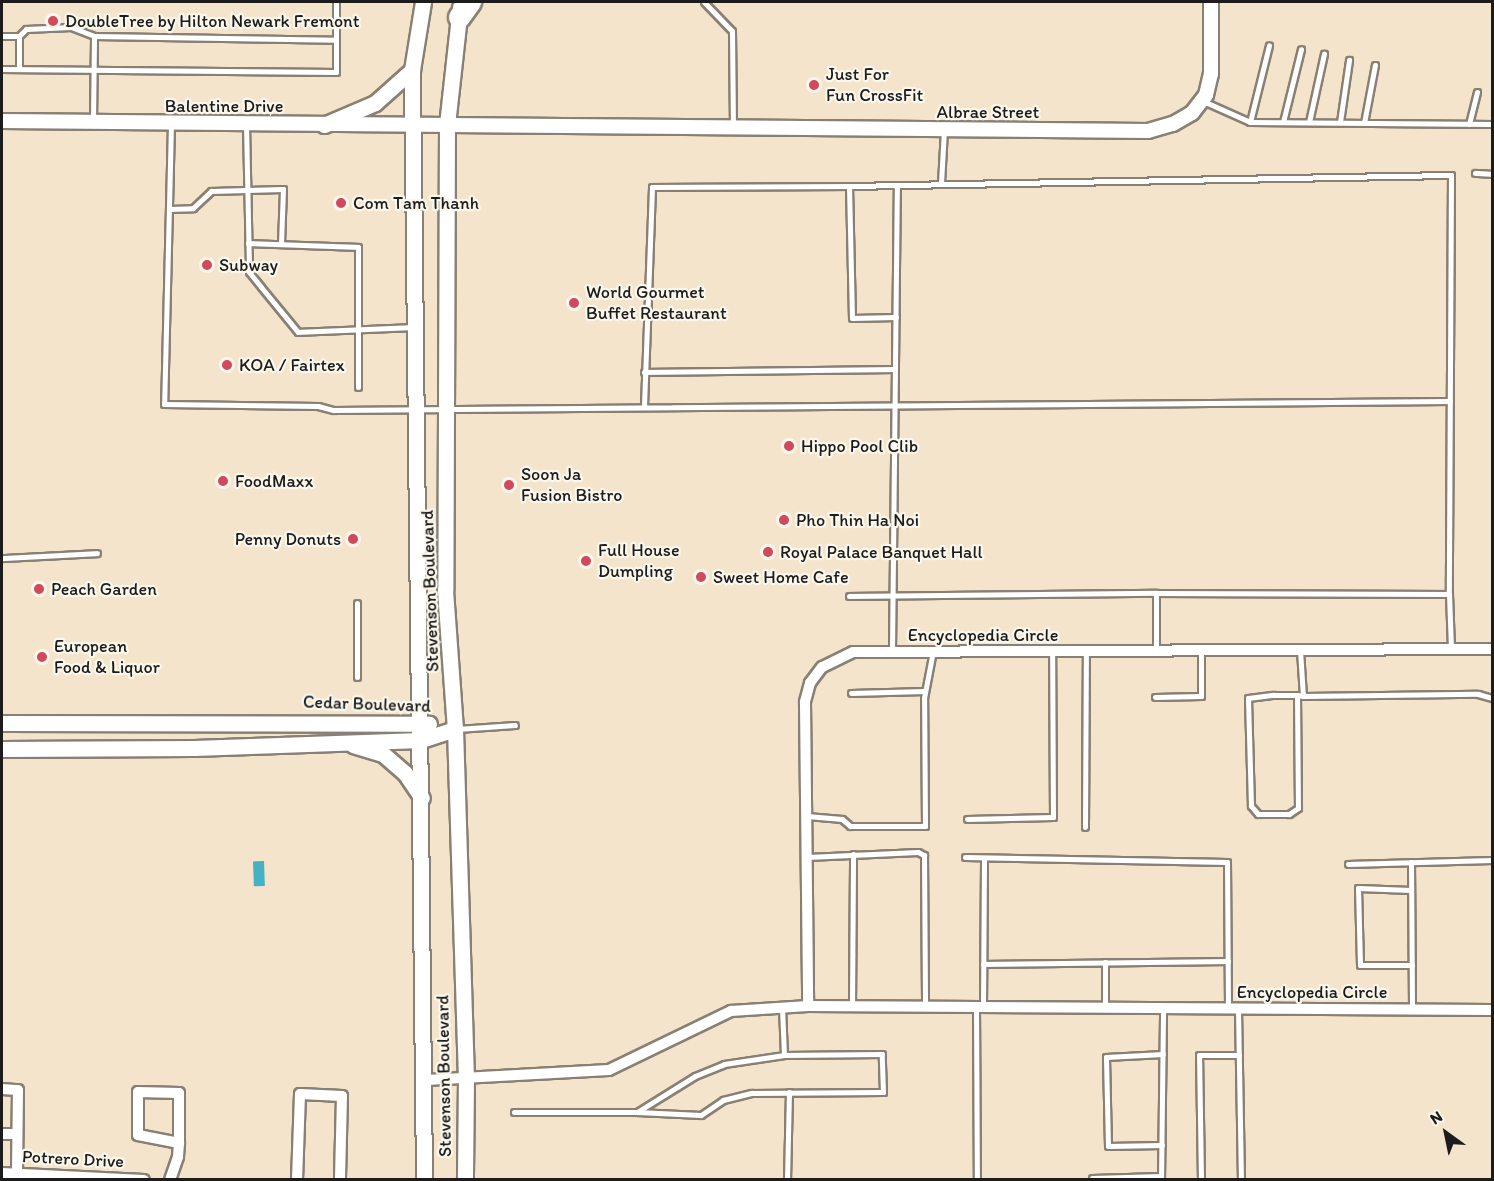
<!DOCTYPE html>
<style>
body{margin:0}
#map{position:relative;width:1494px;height:1181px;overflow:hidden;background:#f4e4cb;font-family:Itim,sans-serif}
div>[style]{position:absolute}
.water>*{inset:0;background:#44b2c0;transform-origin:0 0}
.roads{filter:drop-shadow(2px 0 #888074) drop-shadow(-2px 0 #888074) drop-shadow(0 2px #888074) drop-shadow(0 -2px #888074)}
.service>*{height:5px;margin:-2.5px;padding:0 2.5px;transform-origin:2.5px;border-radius:2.5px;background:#fff}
.minor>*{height:10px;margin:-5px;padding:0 5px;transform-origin:5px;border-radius:5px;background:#fff}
.tertiary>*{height:14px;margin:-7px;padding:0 7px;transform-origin:7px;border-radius:7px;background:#fff}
.secondary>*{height:15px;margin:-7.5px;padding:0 7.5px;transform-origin:7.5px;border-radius:7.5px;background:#fff}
.motorway>*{height:21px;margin:-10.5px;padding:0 10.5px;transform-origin:10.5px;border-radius:10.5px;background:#fff}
.dots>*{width:16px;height:16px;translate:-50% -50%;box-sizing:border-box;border:3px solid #fbf7ec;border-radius:50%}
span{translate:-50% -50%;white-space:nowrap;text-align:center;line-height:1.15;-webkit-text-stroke:4.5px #fbf7ec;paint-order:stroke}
.poi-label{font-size:18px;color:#1c1c1c}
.left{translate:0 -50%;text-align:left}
.right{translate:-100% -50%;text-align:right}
.street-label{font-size:18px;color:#1c1c1c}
.frame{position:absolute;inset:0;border:3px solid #1c1c1c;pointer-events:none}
.north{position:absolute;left:1416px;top:1103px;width:60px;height:60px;-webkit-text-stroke:4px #fbf7ec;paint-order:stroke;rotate:327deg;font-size:16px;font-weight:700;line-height:24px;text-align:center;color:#1c1c1c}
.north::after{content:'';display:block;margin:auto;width:21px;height:27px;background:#1c1c1c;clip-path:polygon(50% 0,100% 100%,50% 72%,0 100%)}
</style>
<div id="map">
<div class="water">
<i style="left:264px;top:861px;width:25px;height:11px;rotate:88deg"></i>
</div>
<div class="roads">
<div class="service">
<i style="left:704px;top:2px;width:40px;rotate:46deg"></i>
<i style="left:732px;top:31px;width:96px;rotate:89.4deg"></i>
<i style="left:2px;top:36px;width:17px"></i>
<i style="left:19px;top:36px;width:33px;rotate:90deg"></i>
<i style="left:19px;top:36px;width:10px;rotate:-45deg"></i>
<i style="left:26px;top:29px;width:45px;rotate:-2.5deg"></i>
<i style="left:71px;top:27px;width:25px;rotate:21deg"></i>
<i style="left:94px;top:36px;width:242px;rotate:0.9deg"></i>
<i style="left:2px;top:69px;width:334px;rotate:0.5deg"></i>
<i style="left:336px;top:72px;width:70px;rotate:-90deg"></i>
<i style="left:1203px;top:101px;width:51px;rotate:24.1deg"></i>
<i style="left:1250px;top:122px;width:242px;rotate:0.5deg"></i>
<i style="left:93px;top:121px;width:85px;rotate:-89.3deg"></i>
<i style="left:1250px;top:122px;width:79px;rotate:-76.1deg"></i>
<i style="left:1283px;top:122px;width:75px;rotate:-76.1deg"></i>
<i style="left:1309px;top:122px;width:70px;rotate:-77.6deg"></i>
<i style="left:1340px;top:122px;width:63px;rotate:-81.7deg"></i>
<i style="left:1364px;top:123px;width:59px;rotate:-79.3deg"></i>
<i style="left:171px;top:124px;width:280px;rotate:91.4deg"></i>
<i style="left:164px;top:404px;width:154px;rotate:0.7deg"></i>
<i style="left:318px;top:406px;width:16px;rotate:15deg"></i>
<i style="left:333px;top:410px;width:1117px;rotate:-0.46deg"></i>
<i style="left:246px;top:124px;width:148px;rotate:88.8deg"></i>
<i style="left:249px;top:272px;width:19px;rotate:51deg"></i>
<i style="left:261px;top:287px;width:58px;rotate:50.6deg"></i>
<i style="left:298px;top:332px;width:114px;rotate:-2.5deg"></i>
<i style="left:1469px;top:124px;width:33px;rotate:-76deg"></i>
<i style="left:1475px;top:173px;width:17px;rotate:3deg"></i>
<i style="left:941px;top:183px;width:53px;rotate:-86.8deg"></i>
<i style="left:169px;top:209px;width:24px;rotate:-2deg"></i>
<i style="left:193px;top:208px;width:25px;rotate:-43deg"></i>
<i style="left:211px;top:191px;width:72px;rotate:-1.6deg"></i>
<i style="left:283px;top:189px;width:55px;rotate:92.1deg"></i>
<i style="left:248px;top:243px;width:110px;rotate:2.1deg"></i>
<i style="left:358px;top:247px;width:140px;rotate:90deg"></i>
<i style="left:896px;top:317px;width:44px;rotate:178.7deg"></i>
<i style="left:852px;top:318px;width:132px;rotate:-91.3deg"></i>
<i style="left:849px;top:186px;width:602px;rotate:-1.05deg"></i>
<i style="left:1451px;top:175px;width:419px;rotate:90.3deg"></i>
<i style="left:1449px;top:594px;width:293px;rotate:-179.8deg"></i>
<i style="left:1156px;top:593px;width:57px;rotate:90deg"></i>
<i style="left:644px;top:372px;width:251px;rotate:-0.7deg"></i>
<i style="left:644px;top:406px;width:219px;rotate:-87.9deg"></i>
<i style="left:652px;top:187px;width:197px;rotate:-0.3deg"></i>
<i style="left:2px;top:558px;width:95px;rotate:-3deg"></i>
<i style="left:1449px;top:594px;width:55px;rotate:87.9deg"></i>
<i style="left:849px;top:596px;width:307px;rotate:-0.6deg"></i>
<i style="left:357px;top:603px;width:74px;rotate:90deg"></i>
<i style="left:1300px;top:650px;width:46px;rotate:86.3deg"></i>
<i style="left:1303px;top:696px;width:175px;rotate:-0.7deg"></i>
<i style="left:1478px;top:694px;width:15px;rotate:16deg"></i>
<i style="left:892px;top:651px;width:466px;rotate:-89.4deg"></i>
<i style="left:851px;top:693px;width:74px;rotate:-1.5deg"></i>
<i style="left:1297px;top:695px;width:113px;rotate:89.5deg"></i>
<i style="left:1298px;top:808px;width:11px;rotate:146deg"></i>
<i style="left:1289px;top:814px;width:31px;rotate:180deg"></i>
<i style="left:1258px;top:814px;width:11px;rotate:-131deg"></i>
<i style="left:1251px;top:806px;width:108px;rotate:-91.6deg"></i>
<i style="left:1248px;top:698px;width:26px;rotate:-7deg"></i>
<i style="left:1274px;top:695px;width:23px"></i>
<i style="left:1297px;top:695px;width:6px;rotate:9deg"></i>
<i style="left:1155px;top:697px;width:46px;rotate:-1.2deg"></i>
<i style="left:1201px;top:696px;width:46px;rotate:-90deg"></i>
<i style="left:457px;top:729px;width:58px;rotate:-3.9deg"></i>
<i style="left:807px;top:816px;width:35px;rotate:5deg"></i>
<i style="left:842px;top:819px;width:11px;rotate:41deg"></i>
<i style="left:850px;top:826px;width:75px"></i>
<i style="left:925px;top:826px;width:128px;rotate:-90.4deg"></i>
<i style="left:924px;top:698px;width:48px;rotate:-79.2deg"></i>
<i style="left:967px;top:819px;width:86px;rotate:-1.3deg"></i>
<i style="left:1053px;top:817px;width:166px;rotate:-90.3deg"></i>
<i style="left:1085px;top:827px;width:177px;rotate:-89.7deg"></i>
<i style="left:807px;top:857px;width:111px;rotate:-2.6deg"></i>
<i style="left:918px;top:852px;width:7px;rotate:27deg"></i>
<i style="left:924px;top:855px;width:152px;rotate:89.6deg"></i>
<i style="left:965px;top:857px;width:262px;rotate:1.1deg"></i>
<i style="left:1227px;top:862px;width:147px;rotate:89.6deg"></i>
<i style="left:1411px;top:862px;width:147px;rotate:89.6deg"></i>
<i style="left:1348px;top:864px;width:144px;rotate:-1.6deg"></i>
<i style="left:1411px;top:890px;width:53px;rotate:-177.8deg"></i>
<i style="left:1358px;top:888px;width:77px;rotate:88.5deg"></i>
<i style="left:1360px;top:965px;width:52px"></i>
<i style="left:983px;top:964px;width:245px;rotate:-0.7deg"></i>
<i style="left:983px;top:1006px;width:148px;rotate:-89.6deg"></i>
<i style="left:852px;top:1007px;width:153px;rotate:-89.6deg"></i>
<i style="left:976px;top:1007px;width:173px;rotate:89.7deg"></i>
<i style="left:1105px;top:1008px;width:46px;rotate:-90deg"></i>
<i style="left:1238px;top:1009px;width:171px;rotate:89deg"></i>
<i style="left:514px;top:1112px;width:123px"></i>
<i style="left:637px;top:1112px;width:68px;rotate:-31.8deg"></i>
<i style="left:695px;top:1076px;width:31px;rotate:-22deg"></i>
<i style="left:724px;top:1064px;width:61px;rotate:-8.5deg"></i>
<i style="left:784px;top:1055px;width:47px;rotate:-92.4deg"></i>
<i style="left:637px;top:1112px;width:64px;rotate:2.7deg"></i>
<i style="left:701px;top:1115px;width:27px;rotate:-34deg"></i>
<i style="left:723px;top:1100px;width:30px;rotate:-14deg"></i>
<i style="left:752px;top:1093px;width:131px;rotate:-0.4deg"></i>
<i style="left:883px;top:1092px;width:38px;rotate:-92deg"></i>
<i style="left:882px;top:1054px;width:98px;rotate:179.4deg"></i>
<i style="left:1162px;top:1145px;width:54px;rotate:178.9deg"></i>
<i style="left:1108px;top:1146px;width:89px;rotate:-91.3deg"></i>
<i style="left:1106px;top:1057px;width:57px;rotate:-3deg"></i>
<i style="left:1092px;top:1178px;width:69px;rotate:-1.7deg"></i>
<i style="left:787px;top:1180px;width:88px;rotate:-88.7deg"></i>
<i style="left:1161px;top:1180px;width:172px;rotate:-89.3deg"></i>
<i style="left:1201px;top:1180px;width:125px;rotate:-90.9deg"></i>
<i style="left:1199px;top:1055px;width:40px"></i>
</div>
<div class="minor">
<i style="left:1492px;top:649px;width:639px;rotate:179.73deg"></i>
<i style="left:853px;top:652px;width:34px;rotate:154deg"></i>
<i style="left:822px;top:667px;width:20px;rotate:127deg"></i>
<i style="left:810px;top:683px;width:20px;rotate:105deg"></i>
<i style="left:805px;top:702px;width:304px;rotate:89.4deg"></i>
<i style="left:808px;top:1006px;width:684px;rotate:0.34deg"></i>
<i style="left:426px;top:1080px;width:183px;rotate:-3.1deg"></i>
<i style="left:609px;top:1070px;width:136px;rotate:-25.8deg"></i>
<i style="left:731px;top:1011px;width:77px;rotate:-3.7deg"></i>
<i style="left:2px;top:1089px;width:16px;rotate:4deg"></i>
<i style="left:18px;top:1090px;width:82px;rotate:90.7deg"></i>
<i style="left:2px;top:1134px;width:15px"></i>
<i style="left:2px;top:1173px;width:142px;rotate:2.8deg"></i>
<i style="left:170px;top:1180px;width:24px;rotate:-71deg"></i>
<i style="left:178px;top:1157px;width:14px;rotate:-86deg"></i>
<i style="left:179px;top:1143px;width:50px;rotate:-90deg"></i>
<i style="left:179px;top:1093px;width:41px;rotate:-178.6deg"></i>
<i style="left:138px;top:1092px;width:43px;rotate:90deg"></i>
<i style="left:138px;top:1135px;width:42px;rotate:11deg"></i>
<i style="left:297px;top:1180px;width:86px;rotate:-88deg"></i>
<i style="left:300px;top:1094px;width:42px;rotate:2.7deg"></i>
<i style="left:342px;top:1096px;width:84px;rotate:91.4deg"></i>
</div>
<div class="tertiary">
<i style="left:2px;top:121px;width:1146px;rotate:0.5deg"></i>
<i style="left:1148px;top:131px;width:26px;rotate:-16deg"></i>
<i style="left:1173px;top:124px;width:22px;rotate:-30deg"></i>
<i style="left:1192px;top:113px;width:23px;rotate:-52deg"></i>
<i style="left:1206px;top:95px;width:22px;rotate:-77deg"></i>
<i style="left:1211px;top:74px;width:72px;rotate:-90deg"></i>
</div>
<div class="secondary">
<i style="left:423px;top:2px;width:69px;rotate:99.2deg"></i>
<i style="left:412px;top:70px;width:1110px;rotate:89.38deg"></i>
<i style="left:460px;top:7px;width:119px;rotate:96.3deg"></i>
<i style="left:447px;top:125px;width:465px;rotate:90.2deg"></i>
<i style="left:445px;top:590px;width:139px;rotate:85.9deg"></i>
<i style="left:455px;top:729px;width:350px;rotate:88.2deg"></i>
<i style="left:466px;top:1079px;width:101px;rotate:90.6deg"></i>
<i style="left:324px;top:125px;width:56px;rotate:-23.3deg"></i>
<i style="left:375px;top:103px;width:50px;rotate:-41.7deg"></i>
<i style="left:2px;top:723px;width:427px;rotate:0.1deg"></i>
<i style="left:353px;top:745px;width:31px;rotate:17deg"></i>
<i style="left:383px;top:754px;width:29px;rotate:41deg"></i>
<i style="left:405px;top:773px;width:30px;rotate:56deg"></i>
<i style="left:2px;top:749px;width:192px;rotate:-0.3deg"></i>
<i style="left:194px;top:748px;width:227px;rotate:-2deg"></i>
<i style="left:421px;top:740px;width:36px;rotate:-18deg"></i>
</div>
<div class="motorway">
<i style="left:459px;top:17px;width:19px;rotate:-54deg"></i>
</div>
</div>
<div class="dots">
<i style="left:53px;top:21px;background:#d1495b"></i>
<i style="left:814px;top:85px;background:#d1495b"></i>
<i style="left:341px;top:203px;background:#d1495b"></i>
<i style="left:207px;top:265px;background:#d1495b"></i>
<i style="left:574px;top:303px;background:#d1495b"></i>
<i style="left:227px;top:365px;background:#d1495b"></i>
<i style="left:789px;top:446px;background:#d1495b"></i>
<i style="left:223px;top:481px;background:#d1495b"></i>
<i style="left:509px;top:485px;background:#d1495b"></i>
<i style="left:784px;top:520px;background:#d1495b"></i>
<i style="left:353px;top:539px;background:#d1495b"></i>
<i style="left:768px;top:552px;background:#d1495b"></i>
<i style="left:586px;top:561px;background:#d1495b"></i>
<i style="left:701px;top:577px;background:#d1495b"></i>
<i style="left:39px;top:589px;background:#d1495b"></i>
<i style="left:42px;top:657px;background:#d1495b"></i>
</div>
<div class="poi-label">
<span class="left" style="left:65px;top:21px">DoubleTree by Hilton Newark Fremont</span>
<span class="left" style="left:826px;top:85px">Just For<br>Fun CrossFit</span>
<span class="left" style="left:353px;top:203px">Com Tam Thanh</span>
<span class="left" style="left:219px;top:265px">Subway</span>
<span class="left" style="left:586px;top:303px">World Gourmet<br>Buffet Restaurant</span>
<span class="left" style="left:239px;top:365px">KOA / Fairtex</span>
<span class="left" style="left:801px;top:446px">Hippo Pool Clib</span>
<span class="left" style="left:521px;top:485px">Soon Ja<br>Fusion Bistro</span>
<span class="left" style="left:235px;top:481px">FoodMaxx</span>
<span class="left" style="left:796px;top:520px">Pho Thin Ha Noi</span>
<span class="right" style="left:341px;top:539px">Penny Donuts</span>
<span class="left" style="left:598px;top:561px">Full House<br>Dumpling</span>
<span class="left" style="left:780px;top:552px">Royal Palace Banquet Hall</span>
<span class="left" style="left:713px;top:577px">Sweet Home Cafe</span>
<span class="left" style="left:51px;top:589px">Peach Garden</span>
<span class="left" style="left:54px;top:657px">European<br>Food &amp; Liquor</span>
</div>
<div class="street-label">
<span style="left:224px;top:106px">Balentine Drive</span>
<span style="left:988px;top:112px">Albrae Street</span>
<span style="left:430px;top:591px;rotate:-92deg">Stevenson Boulevard</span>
<span style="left:983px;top:635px">Encyclopedia Circle</span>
<span style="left:367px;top:704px;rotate:2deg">Cedar Boulevard</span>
<span style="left:1312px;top:992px">Encyclopedia Circle</span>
<span style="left:444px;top:1076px;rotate:-91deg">Stevenson Boulevard</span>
<span style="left:73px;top:1159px;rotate:3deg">Potrero Drive</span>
</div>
<div class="frame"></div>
<div class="north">N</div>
</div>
